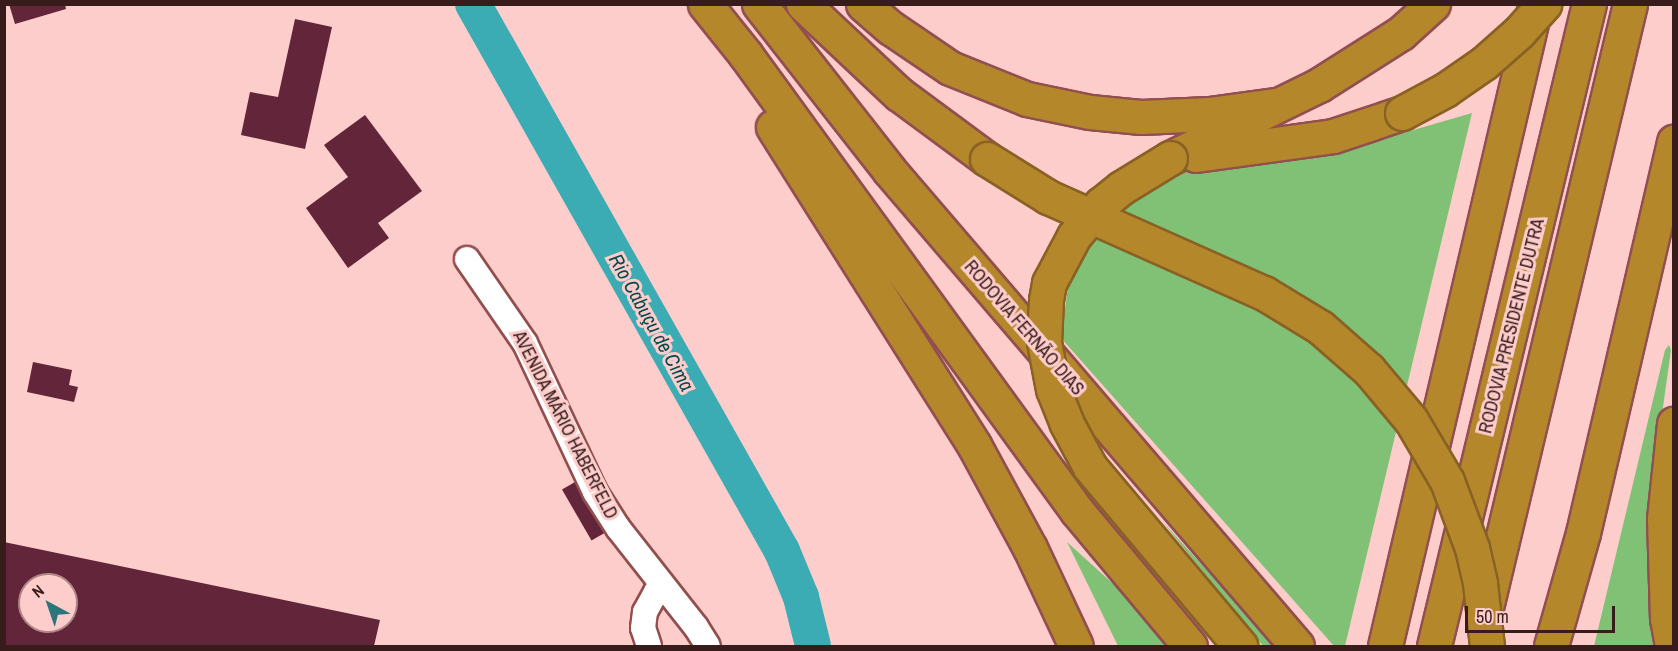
<!DOCTYPE html>
<meta charset="utf-8">
<style>
body{margin:0}
#map{position:relative;width:1678px;height:651px;overflow:hidden;background:#fdcdcb;font-family:"Archivo Narrow",sans-serif}
div>[style]{position:absolute}
.green>*{inset:0;background:#81c176}
.river>*{height:36px;margin:-18px;padding:0 18px;transform-origin:18px;border-radius:18px;background:#3bacb3}
.building>*{inset:0;background:#62253a;transform-origin:0 0}
.roads{filter:drop-shadow(2px 0 #924f4f) drop-shadow(-2px 0 #924f4f) drop-shadow(0 2px #924f4f) drop-shadow(0 -2px #924f4f)}
.minor>*{height:24px;margin:-12px;padding:0 12px;transform-origin:12px;border-radius:12px;background:#fff}
.highway>*{height:33px;margin:-16.5px;padding:0 16.5px;transform-origin:16.5px;border-radius:16.5px;background:#b5872b}
.bridges{filter:drop-shadow(2px 0 #896125) drop-shadow(-2px 0 #896125) drop-shadow(0 2px #896125) drop-shadow(0 -2px #896125)}
.highway-bridge>*{height:33px;margin:-16.5px;padding:0 16.5px;transform-origin:16.5px;border-radius:16.5px;background:#b5872b}
span{translate:-50% -50%;white-space:nowrap;text-align:center;line-height:1.15;-webkit-text-stroke:6px #fdcdcb;paint-order:stroke}
.street-label{font-size:18px;color:#381b1b}
.water-label{font-size:20px;color:#044a4e;font-style:italic}
.frame{position:absolute;inset:0;border:6px solid #381b1b;pointer-events:none}
.north{position:absolute;left:18px;top:573px;width:60px;height:60px;box-sizing:border-box;background:#fdcdcb;border:2px solid #ae8685;border-radius:50%;rotate:320deg;font-size:16px;font-weight:700;line-height:24px;text-align:center;color:#381b1b}
.north::after{content:'';display:block;margin:auto;width:21px;height:27px;background:#2c757a;clip-path:polygon(50% 0,100% 100%,50% 72%,0 100%)}
.scale{position:absolute;left:1465px;top:606px;width:150px;height:27px;box-sizing:border-box;border:3px solid #381b1b;border-top:0;padding-left:8px;font-size:18px;line-height:21px;white-space:nowrap;color:#381b1b;-webkit-text-stroke:4px #fdcdcb;paint-order:stroke}
</style>
<div id="map">
<div class="green">
<i style="clip-path:polygon(1472px 113px,1345px 646px,1334px 646px,1061px 338px,1071px 265px,1132px 196px,1189px 169px,1341px 151px)"></i>
<i style="clip-path:polygon(1669px 345px,1671px 350px,1650px 500px,1660px 646px,1594px 646px,1665px 350px)"></i>
<i style="clip-path:polygon(1162px 521px,1267px 636px,1275px 646px,1263px 646px)"></i>
<i style="clip-path:polygon(1067px 542px,1121px 591px,1175px 646px,1118px 646px)"></i>
</div>
<div class="river">
<i style="left:473px;top:4px;width:628px;rotate:60.54deg"></i>
<i style="left:782px;top:551px;width:50px;rotate:67.6deg"></i>
<i style="left:801px;top:597px;width:50px;rotate:76.2deg"></i>
</div>
<div class="building">
<i style="clip-path:polygon(9px 4px,65px 4px,66px 9px,15px 24px)"></i>
<i style="clip-path:polygon(295px 19px,332px 27px,305px 149px,241px 135px,250px 92px,278px 97px)"></i>
<i style="clip-path:polygon(365px 115px,422px 191px,378px 223px,389px 238px,348px 268px,306px 208px,348px 177px,324px 145px)"></i>
<i style="clip-path:polygon(33px 362px,72px 370px,69px 385px,78px 387px,74px 402px,27px 392px)"></i>
<i style="left:575px;top:482px;width:59px;height:15px;rotate:60deg"></i>
<i style="clip-path:polygon(evenodd,4px 542px,380px 620px,374px 646px,4px 646px,4px 542px,30px 585px,66px 585px,66px 621px,30px 621px,30px 585px)"></i>
</div>
<div class="roads">
<div class="minor">
<i style="left:467px;top:259px;width:102px;rotate:55.4deg"></i>
<i style="left:525px;top:343px;width:165px;rotate:64.8deg"></i>
<i style="left:595px;top:492px;width:43px;rotate:57.4deg"></i>
<i style="left:618px;top:528px;width:126px;rotate:51.8deg"></i>
<i style="left:696px;top:627px;width:22px;rotate:58deg"></i>
<i style="left:649px;top:646px;width:19px;rotate:-108deg"></i>
<i style="left:643px;top:628px;width:16px;rotate:-83deg"></i>
<i style="left:645px;top:612px;width:23px;rotate:-61deg"></i>
<i style="left:656px;top:592px;width:9px;rotate:-32deg"></i>
</div>
<div class="highway">
<i style="left:705px;top:4px;width:64px;rotate:51.3deg"></i>
<i style="left:745px;top:54px;width:565px;rotate:54deg"></i>
<i style="left:1077px;top:511px;width:176px;rotate:50.1deg"></i>
<i style="left:759px;top:4px;width:211px;rotate:51.9deg"></i>
<i style="left:889px;top:170px;width:627px;rotate:49.4deg"></i>
<i style="left:803px;top:4px;width:132px;rotate:43.2deg"></i>
<i style="left:899px;top:94px;width:109px;rotate:36.5deg"></i>
<i style="left:863px;top:4px;width:37px;rotate:41deg"></i>
<i style="left:891px;top:28px;width:71px;rotate:34.1deg"></i>
<i style="left:950px;top:68px;width:83px;rotate:21.9deg"></i>
<i style="left:1027px;top:99px;width:64px;rotate:11.7deg"></i>
<i style="left:1090px;top:112px;width:51px;rotate:5.6deg"></i>
<i style="left:1141px;top:117px;width:68px;rotate:-2.5deg"></i>
<i style="left:1209px;top:114px;width:68px;rotate:-7.7deg"></i>
<i style="left:773px;top:127px;width:376px;rotate:57.7deg"></i>
<i style="left:974px;top:445px;width:117px;rotate:61.5deg"></i>
<i style="left:1030px;top:548px;width:108px;rotate:64.9deg"></i>
<i style="left:1196px;top:155px;width:138px;rotate:-7.9deg"></i>
<i style="left:1333px;top:136px;width:73px;rotate:-18.4deg"></i>
<i style="left:1170px;top:158px;width:166px;rotate:-26.1deg"></i>
<i style="left:1319px;top:85px;width:97px;rotate:-32.4deg"></i>
<i style="left:1401px;top:33px;width:43px;rotate:-42.2deg"></i>
<i style="left:1484px;top:616px;width:629px;rotate:-76.58deg"></i>
<i style="left:1385px;top:646px;width:657px;rotate:-76.81deg"></i>
<i style="left:1434px;top:646px;width:660px;rotate:-76.43deg"></i>
<i style="left:1551px;top:646px;width:117px;rotate:-74.2deg"></i>
<i style="left:1583px;top:533px;width:402px;rotate:-76.9deg"></i>
<i style="left:1672px;top:646px;width:27px;rotate:-100deg"></i>
<i style="left:1667px;top:619px;width:100px;rotate:-91.7deg"></i>
<i style="left:1664px;top:519px;width:96px;rotate:-84deg"></i>
</div>
</div>
<div class="bridges">
<div class="highway-bridge">
<i style="left:1402px;top:113px;width:49px;rotate:-28.1deg"></i>
<i style="left:1445px;top:90px;width:47px;rotate:-34.7deg"></i>
<i style="left:1484px;top:63px;width:47px;rotate:-41.5deg"></i>
<i style="left:1519px;top:32px;width:38px;rotate:-48deg"></i>
<i style="left:1170px;top:158px;width:57px;rotate:148.5deg"></i>
<i style="left:1121px;top:188px;width:26px;rotate:141deg"></i>
<i style="left:1101px;top:204px;width:42px;rotate:130.2deg"></i>
<i style="left:1074px;top:236px;width:53px;rotate:118deg"></i>
<i style="left:1049px;top:283px;width:17px;rotate:100deg"></i>
<i style="left:1046px;top:300px;width:42px;rotate:92.7deg"></i>
<i style="left:1044px;top:342px;width:48px;rotate:79.2deg"></i>
<i style="left:1053px;top:389px;width:35px;rotate:68deg"></i>
<i style="left:1066px;top:422px;width:51px;rotate:61.9deg"></i>
<i style="left:1090px;top:467px;width:234px;rotate:50deg"></i>
<i style="left:987px;top:159px;width:72px;rotate:31.9deg"></i>
<i style="left:1048px;top:197px;width:236px;rotate:24deg"></i>
<i style="left:1264px;top:293px;width:66px;rotate:31.3deg"></i>
<i style="left:1320px;top:327px;width:65px;rotate:41.3deg"></i>
<i style="left:1369px;top:370px;width:65px;rotate:50deg"></i>
<i style="left:1411px;top:420px;width:71px;rotate:59.5deg"></i>
<i style="left:1447px;top:481px;width:72px;rotate:69.5deg"></i>
<i style="left:1472px;top:548px;width:36px;rotate:77deg"></i>
<i style="left:1480px;top:583px;width:63px;rotate:83.7deg"></i>
</div>
</div>
<div class="street-label">
<span style="left:1512px;top:326px;rotate:-76deg">RODOVIA PRESIDENTE DUTRA</span>
<span style="left:1024px;top:328px;rotate:49deg">RODOVIA FERNÃO DIAS</span>
<span style="left:565px;top:425px;rotate:63deg">AVENIDA MÁRIO HABERFELD</span>
</div>
<div class="water-label">
<span style="left:652px;top:322px;rotate:61deg">Rio Cabuçu de Cima</span>
</div>
<div class="frame"></div>
<div class="north">N</div>
<div class="scale">50 m</div>
</div>
